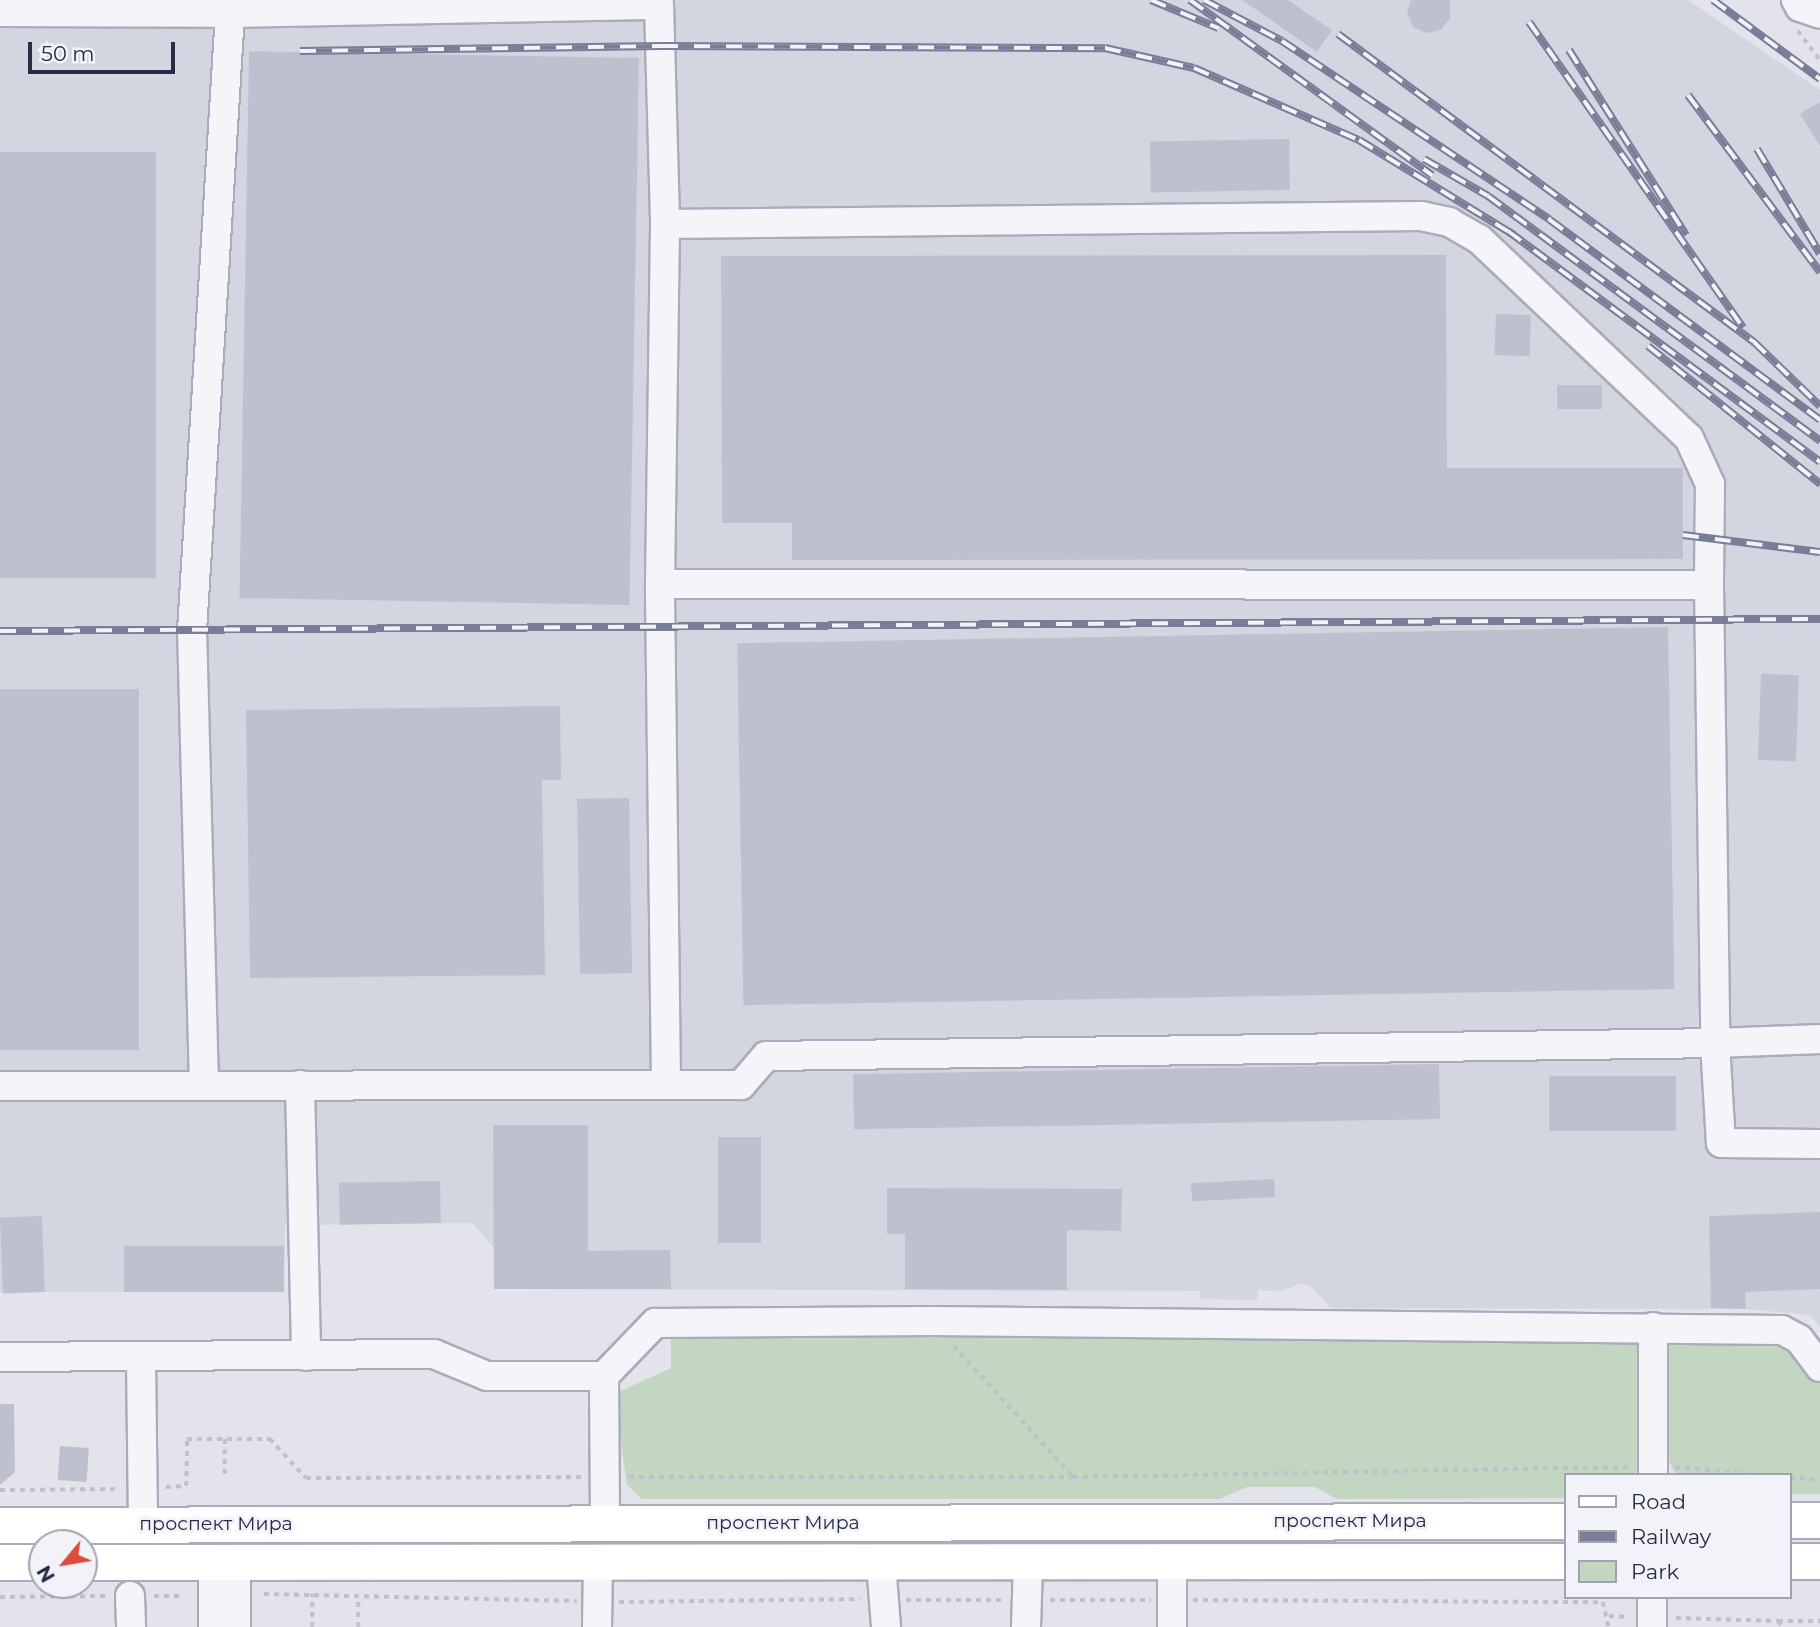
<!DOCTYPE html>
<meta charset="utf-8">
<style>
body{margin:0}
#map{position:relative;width:1820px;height:1627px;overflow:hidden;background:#e2e3eb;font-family:Montserrat,sans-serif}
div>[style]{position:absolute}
.built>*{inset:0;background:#d3d5e1}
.green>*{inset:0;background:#c2d6c2;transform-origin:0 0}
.building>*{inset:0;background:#bec0cf;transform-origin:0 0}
.path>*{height:3.5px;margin-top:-1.75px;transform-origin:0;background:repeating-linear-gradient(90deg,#c0c0ca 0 5px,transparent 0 10px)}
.roads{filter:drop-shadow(2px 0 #aaacb9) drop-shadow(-2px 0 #aaacb9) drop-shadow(0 2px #aaacb9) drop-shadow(0 -2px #aaacb9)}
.minor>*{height:28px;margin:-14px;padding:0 14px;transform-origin:14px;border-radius:14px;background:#f5f5f9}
.major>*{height:35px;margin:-17.5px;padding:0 17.5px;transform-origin:17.5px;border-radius:17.5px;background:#fff}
.rail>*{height:8px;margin-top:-4px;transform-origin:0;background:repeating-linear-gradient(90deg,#f2f3f8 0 16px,#7a7d97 0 32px);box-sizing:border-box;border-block:2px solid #7a7d97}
span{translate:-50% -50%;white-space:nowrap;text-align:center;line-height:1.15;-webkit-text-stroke:5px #f2f3f8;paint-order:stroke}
.street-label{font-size:19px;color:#282b45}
.legend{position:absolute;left:1564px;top:1473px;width:228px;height:126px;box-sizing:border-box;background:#f2f3f8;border:2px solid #a1a3b0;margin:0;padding:9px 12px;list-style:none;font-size:21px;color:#282b45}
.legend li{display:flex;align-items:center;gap:14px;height:35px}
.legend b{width:35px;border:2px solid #a1a3b0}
.north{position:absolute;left:28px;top:1529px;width:70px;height:70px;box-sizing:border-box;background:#f2f3f8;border:2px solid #a1a3b0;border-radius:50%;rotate:240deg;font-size:19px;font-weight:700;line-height:28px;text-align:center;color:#282b45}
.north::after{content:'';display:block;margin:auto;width:24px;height:32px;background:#db4c3c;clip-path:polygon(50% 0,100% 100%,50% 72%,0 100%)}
.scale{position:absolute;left:28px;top:42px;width:147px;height:32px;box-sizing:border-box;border:4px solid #282b45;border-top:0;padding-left:9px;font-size:21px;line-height:24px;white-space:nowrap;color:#282b45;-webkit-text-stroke:5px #f2f3f8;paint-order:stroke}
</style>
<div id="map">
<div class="built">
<i style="clip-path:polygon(0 0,1688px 0,1820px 90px,1820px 1327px,1810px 1315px,1746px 1309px,1331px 1308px,1310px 1286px,1300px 1284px,1281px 1291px,1258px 1290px,1257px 1300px,1201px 1299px,1200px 1291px,494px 1289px,494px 1248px,473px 1223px,285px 1225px,284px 1292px,0 1292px)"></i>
</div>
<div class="green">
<i style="clip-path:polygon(1625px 1326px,1650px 1364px,1643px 1475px,1566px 1475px,1566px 1498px,1337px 1499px,1315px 1487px,1247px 1487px,1220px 1499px,642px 1499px,627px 1485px,614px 1394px,671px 1368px,671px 1335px)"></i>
<i style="clip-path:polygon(1678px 1332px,1787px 1335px,1820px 1375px,1820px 1494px,1790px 1494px,1790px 1475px,1676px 1475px,1668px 1459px,1664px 1344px)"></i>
<i style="left:284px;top:1534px;width:1282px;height:9px"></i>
<i style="clip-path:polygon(0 1540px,184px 1541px,184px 1545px,84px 1548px,84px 1543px,42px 1543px,42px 1549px,0 1549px)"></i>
</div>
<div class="building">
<i style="clip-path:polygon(1242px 0,1288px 0,1332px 30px,1317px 52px)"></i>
<i style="clip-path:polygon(1411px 0,1450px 0,1450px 18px,1441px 30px,1426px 33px,1413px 27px,1407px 13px)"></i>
<i style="left:639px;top:58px;width:547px;height:390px;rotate:91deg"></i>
<i style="clip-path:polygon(1820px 102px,1820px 146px,1800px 114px)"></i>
<i style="left:1289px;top:139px;width:51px;height:139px;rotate:89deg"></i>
<i style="left:0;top:152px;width:156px;height:426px"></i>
<i style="clip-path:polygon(1446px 255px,1447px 468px,1683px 468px,1683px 559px,792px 560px,792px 523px,722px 523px,721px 256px)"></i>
<i style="left:1496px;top:314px;width:35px;height:41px;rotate:2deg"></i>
<i style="left:1557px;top:385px;width:45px;height:24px"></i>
<i style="left:1668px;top:627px;width:362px;height:931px;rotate:89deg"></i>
<i style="left:1761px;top:674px;width:38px;height:86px;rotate:2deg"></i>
<i style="left:139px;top:689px;width:361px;height:139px;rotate:90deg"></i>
<i style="clip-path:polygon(560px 706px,561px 780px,542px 780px,545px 975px,250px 978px,246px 710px)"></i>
<i style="left:629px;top:798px;width:175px;height:52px;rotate:89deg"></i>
<i style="left:1439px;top:1064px;width:55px;height:586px;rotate:89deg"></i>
<i style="left:1676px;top:1076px;width:55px;height:127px;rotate:90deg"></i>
<i style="clip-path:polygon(493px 1125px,588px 1125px,588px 1251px,670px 1250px,671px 1289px,494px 1289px)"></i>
<i style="left:761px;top:1137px;width:106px;height:43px;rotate:90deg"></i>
<i style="left:1274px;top:1179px;width:18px;height:83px;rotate:87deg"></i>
<i style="left:440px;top:1181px;width:42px;height:101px;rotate:89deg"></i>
<i style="clip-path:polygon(887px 1188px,1122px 1189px,1121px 1231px,1067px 1230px,1067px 1290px,905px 1289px,905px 1234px,887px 1234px)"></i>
<i style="clip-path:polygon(1820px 1212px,1820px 1289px,1745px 1292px,1746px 1309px,1711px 1308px,1709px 1216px)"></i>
<i style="left:42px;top:1216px;width:76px;height:42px;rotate:88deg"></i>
<i style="left:284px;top:1246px;width:46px;height:160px;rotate:90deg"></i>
<i style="clip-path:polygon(0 1404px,14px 1404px,15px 1472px,0 1485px)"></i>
<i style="left:60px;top:1446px;width:29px;height:34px;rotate:4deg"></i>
</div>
<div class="path">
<i style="left:1798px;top:31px;width:36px;rotate:53deg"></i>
<i style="left:954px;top:1346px;width:177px;rotate:47.7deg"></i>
<i style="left:225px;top:1439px;width:35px;rotate:90deg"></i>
<i style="left:1675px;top:1467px;width:85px;rotate:5.4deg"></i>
<i style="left:629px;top:1477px;width:444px"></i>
<i style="left:1073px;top:1477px;width:556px;rotate:-1.03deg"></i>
<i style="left:1790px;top:1477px;width:30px;rotate:6deg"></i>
<i style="left:166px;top:1487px;width:20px;rotate:-3deg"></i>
<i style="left:186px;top:1486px;width:47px;rotate:-88.8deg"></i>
<i style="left:187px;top:1439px;width:83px"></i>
<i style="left:270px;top:1439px;width:53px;rotate:47.3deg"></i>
<i style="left:306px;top:1478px;width:277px;rotate:-0.2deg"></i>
<i style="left:0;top:1490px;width:120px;rotate:-0.5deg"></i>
<i style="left:264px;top:1594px;width:313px;rotate:1.3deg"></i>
<i style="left:154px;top:1596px;width:26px"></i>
<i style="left:0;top:1597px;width:108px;rotate:-0.5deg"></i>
<i style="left:906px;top:1600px;width:98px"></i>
<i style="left:1050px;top:1600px;width:101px"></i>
<i style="left:1193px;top:1600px;width:410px;rotate:0.3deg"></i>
<i style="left:1603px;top:1602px;width:26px;rotate:77deg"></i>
<i style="left:619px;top:1602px;width:241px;rotate:-0.7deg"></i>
<i style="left:1609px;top:1616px;width:20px;rotate:3deg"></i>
<i style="left:1676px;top:1618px;width:102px;rotate:1.7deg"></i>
<i style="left:1778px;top:1621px;width:8px;rotate:50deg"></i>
<i style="left:1778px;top:1621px;width:42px"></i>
<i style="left:312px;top:1627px;width:33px;rotate:-90deg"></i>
<i style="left:358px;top:1627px;width:28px;rotate:-90deg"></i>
</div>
<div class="roads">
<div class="minor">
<i style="left:1796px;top:0;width:8px;rotate:60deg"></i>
<i style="left:1800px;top:7px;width:21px;rotate:19deg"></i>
<i style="left:0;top:12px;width:230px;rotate:0.2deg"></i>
<i style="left:230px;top:13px;width:13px;rotate:-86deg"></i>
<i style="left:660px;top:584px;width:360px;rotate:-89.2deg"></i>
<i style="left:665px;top:224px;width:756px;rotate:-0.61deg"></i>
<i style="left:1421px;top:216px;width:29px;rotate:12deg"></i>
<i style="left:1449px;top:222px;width:34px;rotate:30deg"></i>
<i style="left:1479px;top:239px;width:289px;rotate:43.5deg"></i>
<i style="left:1689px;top:438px;width:51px;rotate:65.5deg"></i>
<i style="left:1710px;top:484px;width:101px;rotate:90.6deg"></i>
<i style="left:666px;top:1083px;width:499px;rotate:-90.7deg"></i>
<i style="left:660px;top:584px;width:1049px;rotate:0.05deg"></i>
<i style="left:1709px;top:585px;width:458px;rotate:89.2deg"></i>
<i style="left:1715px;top:1043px;width:105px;rotate:-2.2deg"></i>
<i style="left:300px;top:1085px;width:271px;rotate:88.7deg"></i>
<i style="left:0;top:1086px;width:741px;rotate:-0.08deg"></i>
<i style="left:741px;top:1085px;width:38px;rotate:-49deg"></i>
<i style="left:766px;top:1056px;width:949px;rotate:-0.78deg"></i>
<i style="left:1715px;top:1043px;width:100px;rotate:86.6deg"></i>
<i style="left:1721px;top:1143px;width:99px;rotate:0.6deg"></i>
<i style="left:204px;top:1086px;width:455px;rotate:-91.5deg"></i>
<i style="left:192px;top:631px;width:619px;rotate:-86.48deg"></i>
<i style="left:230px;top:13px;width:429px;rotate:-1.1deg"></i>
<i style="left:659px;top:5px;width:219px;rotate:88.4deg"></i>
<i style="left:0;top:1357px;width:434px;rotate:-0.4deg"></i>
<i style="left:434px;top:1354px;width:57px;rotate:22.5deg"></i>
<i style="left:487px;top:1376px;width:117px"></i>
<i style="left:604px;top:1376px;width:147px;rotate:89.6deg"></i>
<i style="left:141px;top:1359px;width:165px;rotate:89.3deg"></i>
<i style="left:604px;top:1376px;width:74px;rotate:-46.1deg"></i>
<i style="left:655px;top:1323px;width:277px;rotate:-0.4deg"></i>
<i style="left:932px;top:1321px;width:850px;rotate:0.61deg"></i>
<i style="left:1782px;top:1330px;width:19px;rotate:28deg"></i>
<i style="left:1799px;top:1339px;width:35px;rotate:53deg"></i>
<i style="left:1653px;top:1475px;width:148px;rotate:-90deg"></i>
<i style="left:213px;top:1562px;width:65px;rotate:90deg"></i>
<i style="left:881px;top:1563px;width:64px;rotate:85.5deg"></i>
<i style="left:130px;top:1596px;width:31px;rotate:88deg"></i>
<i style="left:1652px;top:1597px;width:30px;rotate:90deg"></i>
<i style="left:236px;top:1627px;width:65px;rotate:-90deg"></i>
<i style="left:597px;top:1627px;width:64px;rotate:-89.1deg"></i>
<i style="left:1026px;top:1627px;width:65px;rotate:-88.2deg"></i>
<i style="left:1172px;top:1627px;width:65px;rotate:-90deg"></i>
</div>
<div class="major">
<i style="left:1790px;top:1520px;width:30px"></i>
<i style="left:0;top:1525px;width:1566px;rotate:-0.15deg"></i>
<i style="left:1790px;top:1561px;width:30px"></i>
<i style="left:0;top:1562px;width:42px"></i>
<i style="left:84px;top:1562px;width:1482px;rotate:-0.04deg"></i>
</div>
</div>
<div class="rail">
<i style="left:1151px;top:0;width:73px;rotate:22.7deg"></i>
<i style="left:1190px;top:0;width:299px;rotate:35.9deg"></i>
<i style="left:1204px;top:0;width:88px;rotate:27.7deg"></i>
<i style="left:1282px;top:41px;width:322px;rotate:33.7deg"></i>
<i style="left:1550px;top:220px;width:336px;rotate:36.5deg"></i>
<i style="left:1713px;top:0;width:133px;rotate:36.4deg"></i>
<i style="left:1529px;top:22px;width:373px;rotate:55deg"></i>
<i style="left:1338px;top:34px;width:518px;rotate:36.52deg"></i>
<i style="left:1754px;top:342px;width:92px;rotate:44.1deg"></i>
<i style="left:1569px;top:50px;width:219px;rotate:57.7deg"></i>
<i style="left:300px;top:51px;width:362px;rotate:-0.8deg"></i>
<i style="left:662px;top:46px;width:443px;rotate:0.3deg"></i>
<i style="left:1105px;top:48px;width:91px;rotate:12.7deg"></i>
<i style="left:1194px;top:68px;width:180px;rotate:23.6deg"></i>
<i style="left:1359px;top:140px;width:182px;rotate:31.5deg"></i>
<i style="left:1688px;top:95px;width:221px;rotate:53.3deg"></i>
<i style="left:1757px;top:149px;width:122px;rotate:59deg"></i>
<i style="left:1424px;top:159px;width:74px;rotate:30deg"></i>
<i style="left:1488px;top:196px;width:413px;rotate:36.4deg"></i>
<i style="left:1508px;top:231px;width:388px;rotate:36.5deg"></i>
<i style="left:1648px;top:346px;width:221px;rotate:38.7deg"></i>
<i style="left:1683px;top:535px;width:138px;rotate:7.1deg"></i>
<i style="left:0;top:631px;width:1820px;rotate:-0.38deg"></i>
</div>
<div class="street-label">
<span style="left:1350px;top:1521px">проспект Мира</span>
<span style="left:783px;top:1523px">проспект Мира</span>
<span style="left:216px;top:1524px">проспект Мира</span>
</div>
<ul class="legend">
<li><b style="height:9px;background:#fff"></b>Road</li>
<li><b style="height:9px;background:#7a7d97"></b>Railway</li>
<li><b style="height:19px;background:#c2d6c2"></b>Park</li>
</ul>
<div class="north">N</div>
<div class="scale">50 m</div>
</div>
